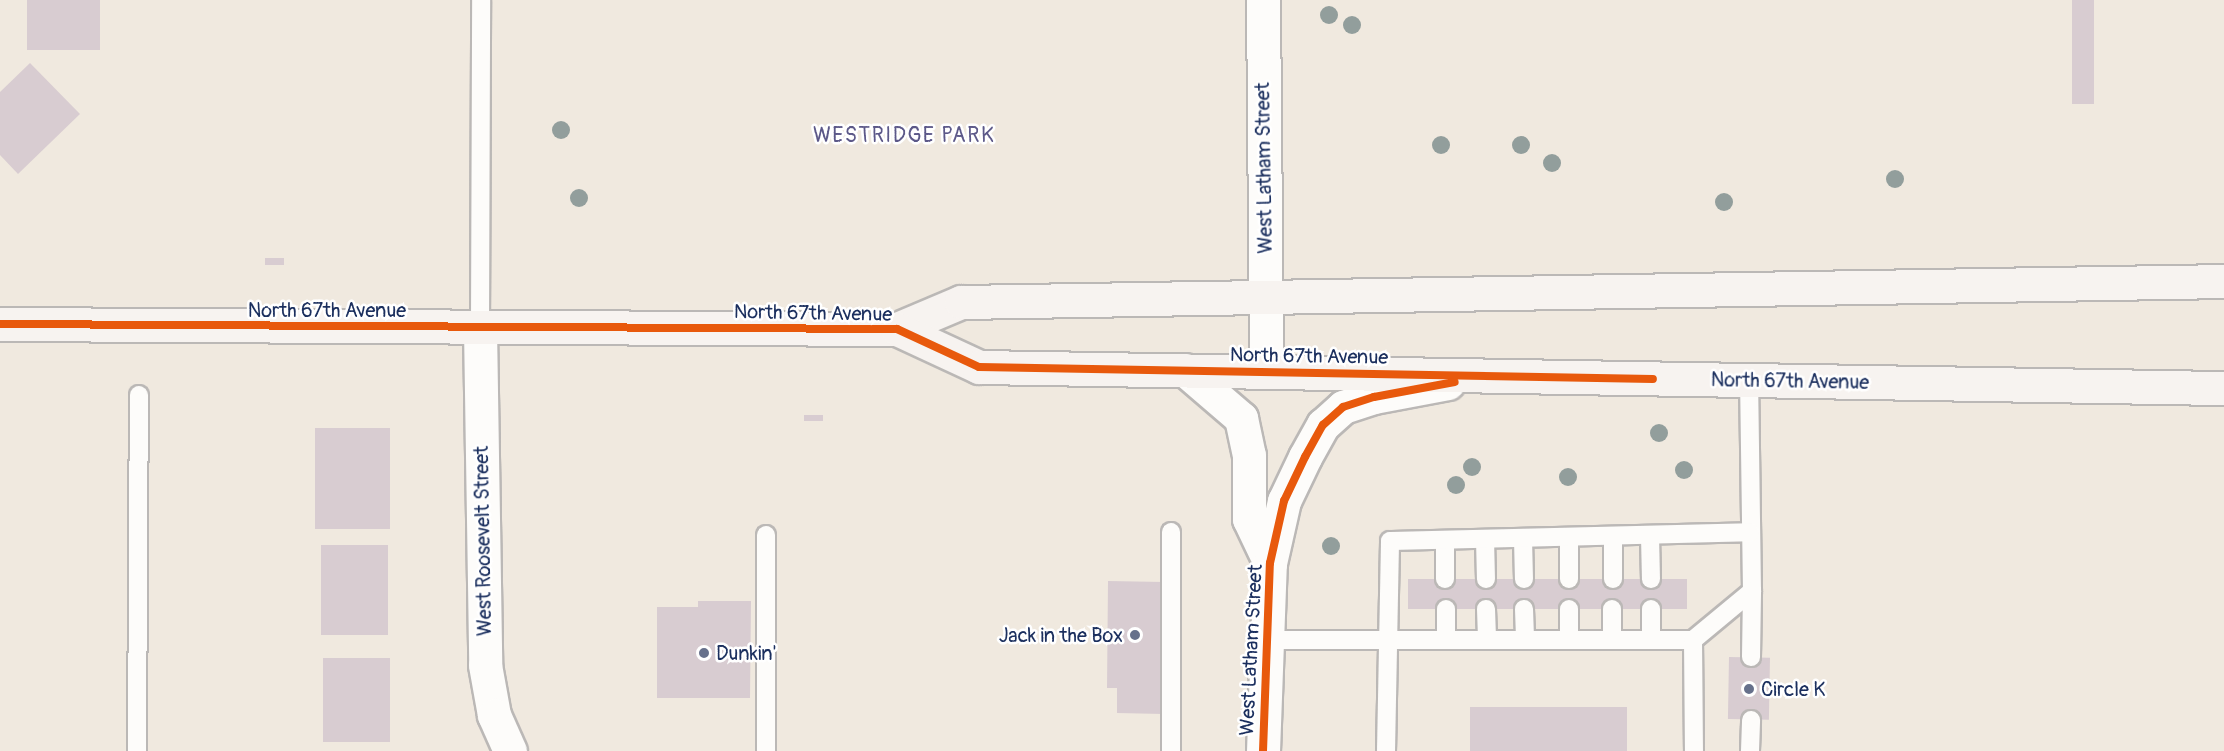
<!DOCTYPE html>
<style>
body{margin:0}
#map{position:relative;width:2224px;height:751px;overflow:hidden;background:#f0e9df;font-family:Pangolin,sans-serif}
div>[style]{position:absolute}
.building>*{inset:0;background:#d8ccd1;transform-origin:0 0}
.roads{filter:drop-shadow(2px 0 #bbb8b6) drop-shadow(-2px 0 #bbb8b6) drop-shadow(0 2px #bbb8b6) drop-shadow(0 -2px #bbb8b6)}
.lane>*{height:18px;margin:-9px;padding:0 9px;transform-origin:9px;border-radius:9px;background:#fdfcfa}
.street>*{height:33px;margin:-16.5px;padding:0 16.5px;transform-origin:16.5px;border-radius:16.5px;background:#fdfcfa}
.secondary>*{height:33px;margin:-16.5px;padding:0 16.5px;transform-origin:16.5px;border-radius:16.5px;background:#f7f3f0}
.cycleway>*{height:8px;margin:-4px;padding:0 4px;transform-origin:4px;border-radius:4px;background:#e8590c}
.trees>*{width:18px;height:18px;margin:-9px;border-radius:50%;background:#929e9c}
.dots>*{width:16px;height:16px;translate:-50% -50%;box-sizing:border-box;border:3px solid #fff;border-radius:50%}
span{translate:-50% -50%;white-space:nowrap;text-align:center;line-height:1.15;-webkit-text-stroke:5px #fff;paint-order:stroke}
.street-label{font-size:20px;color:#1b2f5e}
.poi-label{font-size:20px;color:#1b2f5e}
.right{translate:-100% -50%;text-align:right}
.left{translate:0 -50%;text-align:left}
.neighbourhood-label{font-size:21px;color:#5c5888;letter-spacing:1.5px}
</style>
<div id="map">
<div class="building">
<i style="left:27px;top:0;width:73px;height:50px"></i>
<i style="left:2072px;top:0;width:22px;height:104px"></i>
<i style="clip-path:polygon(30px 63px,80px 114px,18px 174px,0 155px,0 92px)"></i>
<i style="left:265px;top:258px;width:19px;height:7px"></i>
<i style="left:804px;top:415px;width:19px;height:6px"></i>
<i style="left:315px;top:428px;width:75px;height:101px"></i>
<i style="left:321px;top:545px;width:67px;height:90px"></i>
<i style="left:1408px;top:579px;width:279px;height:30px"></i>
<i style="clip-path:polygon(1108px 581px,1164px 582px,1163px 714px,1117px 713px,1117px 688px,1107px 688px)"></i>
<i style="clip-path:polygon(698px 601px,751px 601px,750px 698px,657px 698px,657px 607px,698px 607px)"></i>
<i style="left:1729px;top:657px;width:41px;height:62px;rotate:1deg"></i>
<i style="left:323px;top:658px;width:67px;height:84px"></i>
<i style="left:1470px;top:707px;width:157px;height:44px"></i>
</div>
<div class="roads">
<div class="lane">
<i style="left:480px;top:328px;width:328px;rotate:-89.8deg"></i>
<i style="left:1171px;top:532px;width:219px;rotate:90deg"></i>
<i style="left:766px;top:535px;width:216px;rotate:90deg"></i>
<i style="left:1650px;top:536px;width:43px;rotate:88.7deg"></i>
<i style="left:1613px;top:537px;width:42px;rotate:90deg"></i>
<i style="left:1569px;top:538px;width:41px;rotate:90deg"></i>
<i style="left:1485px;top:539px;width:40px;rotate:88.6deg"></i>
<i style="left:1523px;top:539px;width:40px;rotate:88.6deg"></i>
<i style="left:1445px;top:540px;width:39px;rotate:90deg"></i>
<i style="left:1446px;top:609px;width:31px;rotate:90deg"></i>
<i style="left:1486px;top:609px;width:31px;rotate:88deg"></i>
<i style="left:1524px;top:609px;width:31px;rotate:88deg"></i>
<i style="left:1569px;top:609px;width:31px;rotate:90deg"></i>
<i style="left:1651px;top:609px;width:31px;rotate:90deg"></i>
<i style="left:1267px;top:640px;width:426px"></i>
<i style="left:1693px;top:640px;width:111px;rotate:89.5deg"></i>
<i style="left:1612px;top:640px;width:31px;rotate:-90deg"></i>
<i style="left:1693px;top:640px;width:77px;rotate:-39.7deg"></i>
<i style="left:1752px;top:591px;width:211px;rotate:-90.8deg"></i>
<i style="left:1751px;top:657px;width:66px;rotate:-89.1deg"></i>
<i style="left:137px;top:751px;width:356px;rotate:-89.7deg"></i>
<i style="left:1386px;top:751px;width:210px;rotate:-88.9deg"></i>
<i style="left:1390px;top:541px;width:360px;rotate:-1.4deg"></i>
<i style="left:1750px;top:751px;width:31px;rotate:-88deg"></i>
</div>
<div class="street">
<i style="left:1263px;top:0;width:372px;rotate:89.5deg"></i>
<i style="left:480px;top:328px;width:337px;rotate:89.1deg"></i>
<i style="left:485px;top:665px;width:51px;rotate:79.8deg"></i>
<i style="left:494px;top:715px;width:39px;rotate:66deg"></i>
<i style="left:1185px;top:370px;width:74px;rotate:40.6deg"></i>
<i style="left:1241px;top:418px;width:38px;rotate:78deg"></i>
<i style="left:1249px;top:455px;width:64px;rotate:90deg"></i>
<i style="left:1249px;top:519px;width:49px;rotate:64.5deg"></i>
<i style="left:1263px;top:751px;width:188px;rotate:-87.9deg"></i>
<i style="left:1270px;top:563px;width:64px;rotate:-77.3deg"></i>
<i style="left:1284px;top:501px;width:49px;rotate:-64.5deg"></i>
<i style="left:1305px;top:457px;width:37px;rotate:-61deg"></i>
<i style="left:1323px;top:425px;width:27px;rotate:-42deg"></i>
<i style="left:1343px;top:407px;width:33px;rotate:-18deg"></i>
<i style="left:1374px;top:397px;width:75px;rotate:-10.7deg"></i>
</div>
<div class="secondary">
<i style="left:0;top:324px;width:897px;rotate:0.32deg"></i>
<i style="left:897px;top:329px;width:69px;rotate:-22.9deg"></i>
<i style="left:961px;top:302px;width:1263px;rotate:-0.95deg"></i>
<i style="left:897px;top:329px;width:90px;rotate:24.9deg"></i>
<i style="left:979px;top:367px;width:1245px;rotate:0.97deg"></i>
</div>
</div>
<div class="cycleway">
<i style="left:0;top:324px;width:897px;rotate:0.32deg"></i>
<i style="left:897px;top:329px;width:90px;rotate:24.9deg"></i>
<i style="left:979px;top:367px;width:674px;rotate:1.02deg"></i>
<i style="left:1263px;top:751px;width:188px;rotate:-87.9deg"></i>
<i style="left:1270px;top:563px;width:64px;rotate:-77.3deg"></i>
<i style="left:1284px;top:501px;width:49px;rotate:-64.5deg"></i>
<i style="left:1305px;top:457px;width:37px;rotate:-61deg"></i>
<i style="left:1323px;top:425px;width:27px;rotate:-42deg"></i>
<i style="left:1343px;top:407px;width:33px;rotate:-18deg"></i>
<i style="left:1374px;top:397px;width:82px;rotate:-10.5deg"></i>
</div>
<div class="trees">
<i style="left:1329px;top:15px"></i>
<i style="left:1352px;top:25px"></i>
<i style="left:561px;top:130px"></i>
<i style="left:1441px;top:145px"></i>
<i style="left:1521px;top:145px"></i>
<i style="left:1552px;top:163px"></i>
<i style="left:1895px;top:179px"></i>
<i style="left:579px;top:198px"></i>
<i style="left:1724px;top:202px"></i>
<i style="left:1659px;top:433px"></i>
<i style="left:1472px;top:467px"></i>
<i style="left:1684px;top:470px"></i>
<i style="left:1568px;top:477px"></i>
<i style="left:1456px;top:485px"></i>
<i style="left:1331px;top:546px"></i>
</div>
<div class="dots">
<i style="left:1135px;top:635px;background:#66708b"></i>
<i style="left:704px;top:653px;background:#66708b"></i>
<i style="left:1749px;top:689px;background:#66708b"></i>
</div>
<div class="street-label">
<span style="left:1264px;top:168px;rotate:-91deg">West Latham Street</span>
<span style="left:327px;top:310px">North 67th Avenue</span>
<span style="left:813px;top:313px;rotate:1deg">North 67th Avenue</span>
<span style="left:1309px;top:356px;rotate:1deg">North 67th Avenue</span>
<span style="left:1790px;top:381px;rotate:1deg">North 67th Avenue</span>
<span style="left:483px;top:541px;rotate:-91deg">West Roosevelt Street</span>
<span style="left:1251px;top:650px;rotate:-87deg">West Latham Street</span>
</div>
<div class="poi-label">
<span class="right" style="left:1123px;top:635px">Jack in the Box</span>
<span class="left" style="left:716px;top:653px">Dunkin'</span>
<span class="left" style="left:1761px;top:689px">Circle K</span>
</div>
<div class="neighbourhood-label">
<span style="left:904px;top:136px">WESTRIDGE PARK</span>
</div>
</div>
